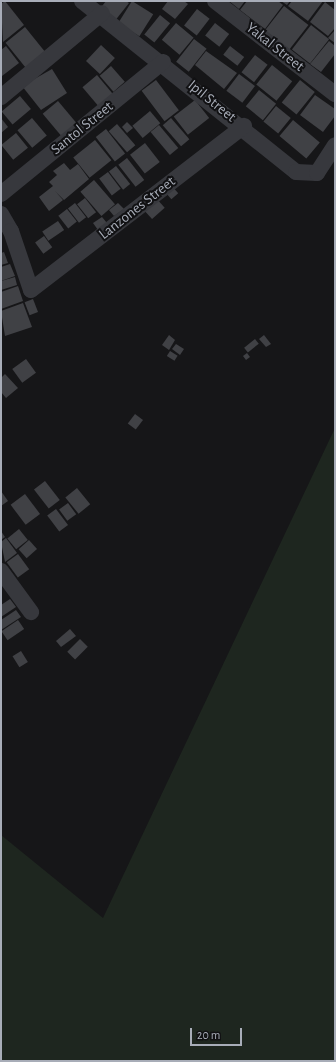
<!DOCTYPE html>
<style>
body{margin:0}
#map{position:relative;width:336px;height:1062px;overflow:hidden;background:#161618;font-family:"Alegreya Sans",sans-serif}
div>[style]{position:absolute}
.green>*{inset:0;background:#1e261f}
.building>*{inset:0;background:#404145;transform-origin:0 0}
.minor>*{height:16px;margin:-8px;padding:0 8px;transform-origin:8px;border-radius:8px;background:#37383d}
span{translate:-50% -50%;white-space:nowrap;text-align:center;line-height:1.15;-webkit-text-stroke:4px #111113;paint-order:stroke}
.street-label{font-size:15px;color:#a8adb8}
.frame{position:absolute;inset:0;border:2px solid #a8adb8;pointer-events:none}
.scale{position:absolute;left:190px;top:1028px;width:52px;height:18px;box-sizing:border-box;border:2px solid #a8adb8;border-top:0;padding-left:5px;font-size:12px;line-height:14px;white-space:nowrap;color:#a8adb8;-webkit-text-stroke:3px #111113;paint-order:stroke}
</style>
<div id="map">
<div class="green">
<i style="clip-path:polygon(335px 428px,335px 1061px,1px 1061px,1px 835px,103px 918px)"></i>
</div>
<div class="building">
<i style="clip-path:polygon(5px 1px,24px 25px,3px 42px,1px 4px)"></i>
<i style="clip-path:polygon(106px 1px,126px 1px,129px 3px,114px 22px,99px 10px)"></i>
<i style="left:132px;top:1px;width:25px;height:26px;rotate:32deg"></i>
<i style="clip-path:polygon(168px 1px,184px 1px,188px 4px,175px 19px,162px 9px)"></i>
<i style="clip-path:polygon(229px 1px,245px 1px,239px 9px)"></i>
<i style="clip-path:polygon(247px 1px,278px 1px,283px 5px,265px 29px,240px 10px)"></i>
<i style="clip-path:polygon(281px 1px,290px 1px,287px 5px)"></i>
<i style="clip-path:polygon(292px 1px,323px 1px,308px 21px,288px 6px)"></i>
<i style="clip-path:polygon(325px 2px,335px 10px,335px 28px,328px 36px,310px 22px)"></i>
<i style="left:284px;top:6px;width:31px;height:31px;rotate:38deg"></i>
<i style="left:197px;top:9px;width:16px;height:21px;rotate:38deg"></i>
<i style="left:160px;top:15px;width:13px;height:25px;rotate:39deg"></i>
<i style="left:176px;top:23px;width:23px;height:22px;rotate:40deg"></i>
<i style="left:215px;top:23px;width:18px;height:16px;rotate:38deg"></i>
<i style="left:311px;top:25px;width:23px;height:31px;rotate:38deg"></i>
<i style="left:25px;top:27px;width:33px;height:25px;rotate:51deg"></i>
<i style="clip-path:polygon(335px 30px,335px 43px,328px 38px)"></i>
<i style="left:194px;top:39px;width:16px;height:29px;rotate:38deg"></i>
<i style="clip-path:polygon(329px 41px,335px 46px,335px 54px,321px 72px,310px 64px)"></i>
<i style="left:101px;top:45px;width:19px;height:22px;rotate:43deg"></i>
<i style="clip-path:polygon(6px 46px,19px 63px,2px 76px,1px 50px)"></i>
<i style="left:230px;top:46px;width:18px;height:11px;rotate:38deg"></i>
<i style="clip-path:polygon(206px 51px,237px 73px,224px 89px,195px 65px)"></i>
<i style="left:255px;top:55px;width:16px;height:22px;rotate:38deg"></i>
<i style="left:272px;top:65px;width:26px;height:25px;rotate:39deg"></i>
<i style="left:111px;top:66px;width:21px;height:15px;rotate:49deg"></i>
<i style="clip-path:polygon(52px 69px,67px 93px,41px 110px,22px 86px)"></i>
<i style="left:239px;top:74px;width:20px;height:21px;rotate:37deg"></i>
<i style="left:97px;top:75px;width:25px;height:19px;rotate:50deg"></i>
<i style="left:156px;top:80px;width:38px;height:18px;rotate:53deg"></i>
<i style="left:300px;top:80px;width:19px;height:29px;rotate:39deg"></i>
<i style="left:259px;top:90px;width:22px;height:21px;rotate:39deg"></i>
<i style="clip-path:polygon(315px 95px,335px 109px,335px 116px,323px 132px,300px 115px)"></i>
<i style="left:20px;top:96px;width:17px;height:24px;rotate:50deg"></i>
<i style="left:195px;top:100px;width:23px;height:27px;rotate:52deg"></i>
<i style="left:58px;top:101px;width:31px;height:20px;rotate:50deg"></i>
<i style="left:276px;top:106px;width:19px;height:20px;rotate:39deg"></i>
<i style="left:150px;top:111px;width:16px;height:23px;rotate:50deg"></i>
<i style="clip-path:polygon(1px 118px,8px 127px,1px 133px)"></i>
<i style="left:32px;top:118px;width:23px;height:19px;rotate:50deg"></i>
<i style="left:171px;top:118px;width:28px;height:11px;rotate:49deg"></i>
<i style="left:293px;top:120px;width:35px;height:21px;rotate:40deg"></i>
<i style="clip-path:polygon(127px 122px,133px 128px,127px 133px,122px 127px)"></i>
<i style="left:117px;top:124px;width:28px;height:11px;rotate:49deg"></i>
<i style="left:159px;top:125px;width:30px;height:11px;rotate:50deg"></i>
<i style="left:106px;top:129px;width:31px;height:13px;rotate:52deg"></i>
<i style="left:16px;top:133px;width:19px;height:19px;rotate:51deg"></i>
<i style="left:95px;top:140px;width:26px;height:28px;rotate:51deg"></i>
<i style="left:145px;top:143px;width:24px;height:19px;rotate:52deg"></i>
<i style="left:127px;top:158px;width:28px;height:11px;rotate:52deg"></i>
<i style="clip-path:polygon(64px 163px,70px 170px,78px 164px,89px 179px,64px 200px,55px 191px,63px 200px,49px 211px,39px 197px,53px 186px,49px 182px,57px 175px,53px 171px)"></i>
<i style="left:116px;top:166px;width:23px;height:9px;rotate:52deg"></i>
<i style="left:108px;top:172px;width:21px;height:11px;rotate:53deg"></i>
<i style="left:94px;top:180px;width:32px;height:18px;rotate:49deg"></i>
<i style="left:171px;top:185px;width:11px;height:9px;rotate:49deg"></i>
<i style="left:85px;top:198px;width:18px;height:10px;rotate:52deg"></i>
<i style="left:156px;top:198px;width:13px;height:17px;rotate:48deg"></i>
<i style="left:75px;top:203px;width:18px;height:9px;rotate:52deg"></i>
<i style="clip-path:polygon(118px 203px,124px 209px,114px 216px,109px 210px)"></i>
<i style="left:67px;top:209px;width:16px;height:11px;rotate:52deg"></i>
<i style="clip-path:polygon(102px 217px,107px 223px,98px 230px,93px 223px)"></i>
<i style="left:58px;top:221px;width:11px;height:19px;rotate:56deg"></i>
<i style="left:44px;top:236px;width:14px;height:11px;rotate:54deg"></i>
<i style="clip-path:polygon(4px 252px,8px 263px,1px 265px,1px 253px)"></i>
<i style="clip-path:polygon(10px 264px,15px 276px,1px 281px,1px 267px)"></i>
<i style="clip-path:polygon(15px 277px,17px 285px,1px 290px,1px 281px)"></i>
<i style="clip-path:polygon(18px 286px,23px 301px,1px 309px,1px 292px)"></i>
<i style="left:33px;top:299px;width:14px;height:9px;rotate:69deg"></i>
<i style="clip-path:polygon(23px 303px,32px 327px,5px 336px,1px 311px)"></i>
<i style="clip-path:polygon(169px 335px,175px 340px,169px 350px,162px 345px)"></i>
<i style="clip-path:polygon(264px 335px,271px 344px,266px 347px,259px 339px)"></i>
<i style="left:255px;top:339px;width:6px;height:14px;rotate:51deg"></i>
<i style="clip-path:polygon(176px 344px,184px 349px,180px 355px,172px 349px)"></i>
<i style="left:170px;top:351px;width:9px;height:6px;rotate:32deg"></i>
<i style="left:247px;top:353px;width:5px;height:5px;rotate:53deg"></i>
<i style="left:26px;top:359px;width:17px;height:17px;rotate:54deg"></i>
<i style="clip-path:polygon(5px 374px,18px 388px,6px 398px,1px 392px,1px 378px)"></i>
<i style="left:135px;top:414px;width:10px;height:12px;rotate:37deg"></i>
<i style="left:45px;top:481px;width:24px;height:14px;rotate:52deg"></i>
<i style="left:77px;top:488px;width:21px;height:15px;rotate:51deg"></i>
<i style="clip-path:polygon(1px 491px,8px 501px,1px 506px)"></i>
<i style="left:25px;top:494px;width:25px;height:18px;rotate:53deg"></i>
<i style="left:68px;top:503px;width:14px;height:11px;rotate:54deg"></i>
<i style="left:56px;top:509px;width:20px;height:11px;rotate:53deg"></i>
<i style="left:19px;top:529px;width:14px;height:15px;rotate:51deg"></i>
<i style="clip-path:polygon(1px 531px,5px 537px,1px 540px)"></i>
<i style="clip-path:polygon(6px 538px,17px 553px,5px 562px,1px 542px)"></i>
<i style="left:29px;top:540px;width:12px;height:14px;rotate:48deg"></i>
<i style="left:18px;top:554px;width:19px;height:14px;rotate:54deg"></i>
<i style="clip-path:polygon(10px 599px,16px 607px,1px 617px,1px 605px)"></i>
<i style="clip-path:polygon(16px 610px,21px 617px,1px 630px,1px 620px)"></i>
<i style="left:18px;top:620px;width:11px;height:20px;rotate:56deg"></i>
<i style="clip-path:polygon(70px 629px,76px 636px,61px 647px,56px 641px)"></i>
<i style="left:80px;top:639px;width:11px;height:18px;rotate:45deg"></i>
<i style="left:21px;top:651px;width:13px;height:10px;rotate:58deg"></i>
</div>
<div class="minor">
<i style="left:82px;top:1px;width:274px;rotate:38.6deg"></i>
<i style="left:296px;top:172px;width:21px;rotate:3deg"></i>
<i style="left:317px;top:173px;width:33px;rotate:-57deg"></i>
<i style="left:215px;top:1px;width:152px;rotate:37.8deg"></i>
<i style="left:1px;top:97px;width:131px;rotate:-39.7deg"></i>
<i style="left:1px;top:194px;width:209px;rotate:-39.2deg"></i>
<i style="left:1px;top:214px;width:20px;rotate:60deg"></i>
<i style="left:11px;top:231px;width:62px;rotate:71.3deg"></i>
<i style="left:31px;top:290px;width:269px;rotate:-37.6deg"></i>
<i style="left:1px;top:571px;width:51px;rotate:53.8deg"></i>
</div>
<div class="street-label">
<span style="left:275px;top:47px;rotate:38deg">Yakal Street</span>
<span style="left:212px;top:101px;rotate:39deg">Ipil Street</span>
<span style="left:82px;top:128px;rotate:-39deg">Santol Street</span>
<span style="left:137px;top:208px;rotate:-38deg">Lanzones Street</span>
</div>
<div class="frame"></div>
<div class="scale">20 m</div>
</div>
